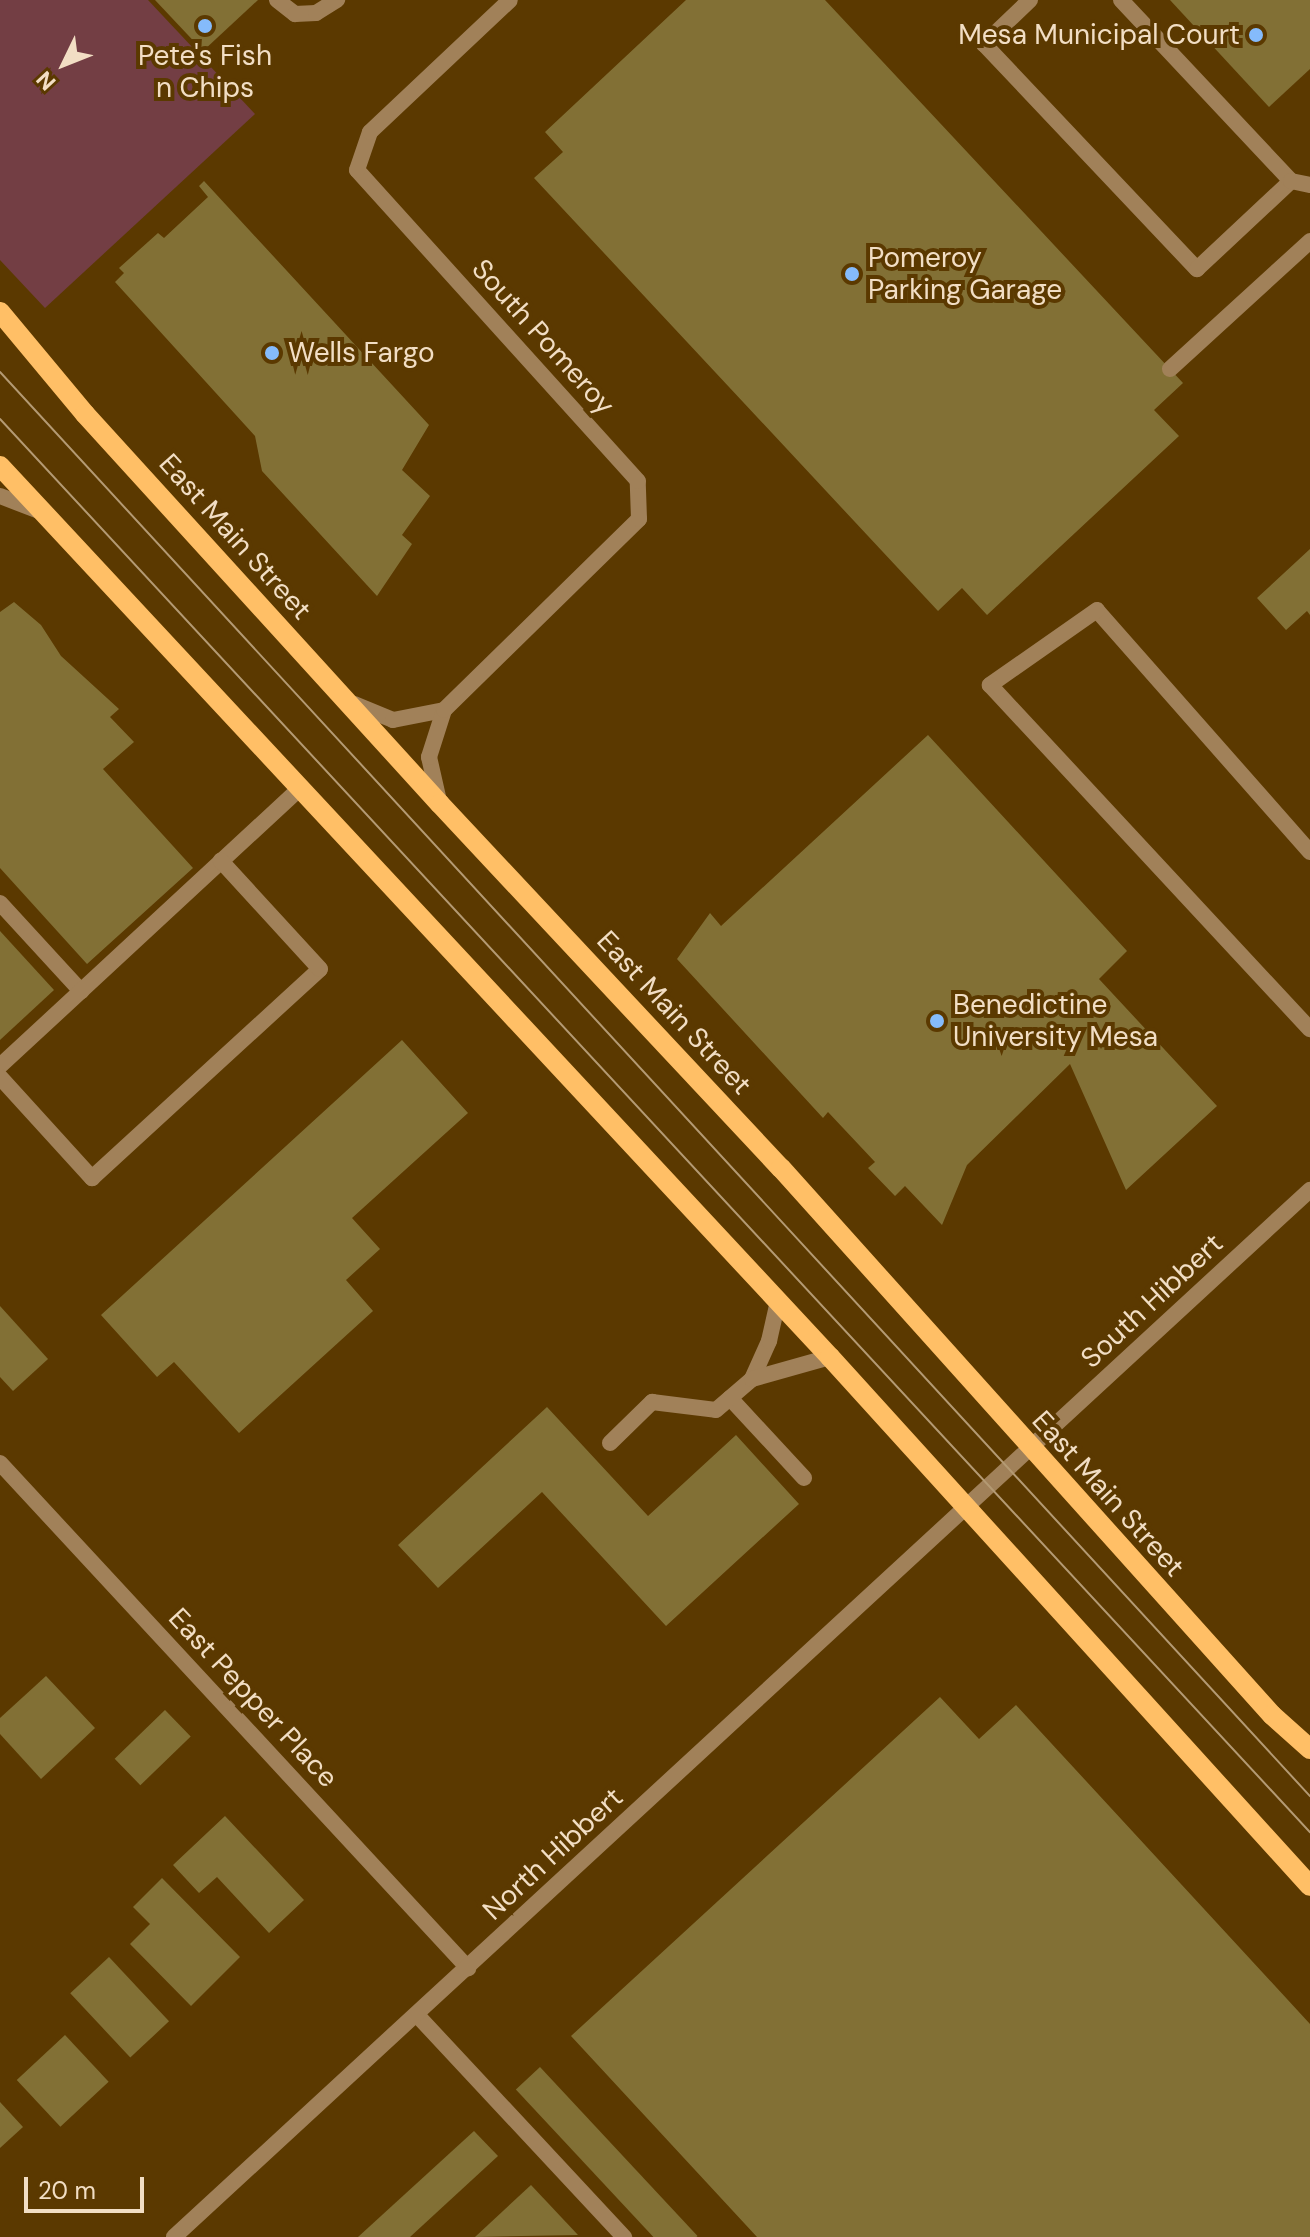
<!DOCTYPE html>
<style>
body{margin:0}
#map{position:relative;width:1310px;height:2237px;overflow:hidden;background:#5b3900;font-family:"DM Sans",sans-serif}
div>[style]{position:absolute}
.green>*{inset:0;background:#733e44}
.building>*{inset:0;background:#827035;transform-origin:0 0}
.service>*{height:16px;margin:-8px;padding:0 8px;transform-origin:8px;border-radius:8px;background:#a18159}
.minor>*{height:16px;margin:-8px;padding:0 8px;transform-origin:8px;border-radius:8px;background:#a18159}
.primary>*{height:20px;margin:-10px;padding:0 10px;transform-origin:10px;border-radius:10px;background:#ffbf66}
.tram>*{height:2px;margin:-1px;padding:0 1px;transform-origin:1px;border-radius:1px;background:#b49a73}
.dots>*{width:22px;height:22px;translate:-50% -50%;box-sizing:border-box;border:4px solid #5b3900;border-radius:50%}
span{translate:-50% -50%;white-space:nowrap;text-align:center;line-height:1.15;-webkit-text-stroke:8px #5b3900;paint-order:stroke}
.poi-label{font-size:28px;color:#f2dec4}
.right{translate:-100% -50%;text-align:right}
.left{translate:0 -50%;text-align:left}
.street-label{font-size:28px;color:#f2dec4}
.north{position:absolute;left:24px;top:24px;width:80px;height:80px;-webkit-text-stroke:6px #5b3900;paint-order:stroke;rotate:227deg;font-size:22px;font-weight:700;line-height:32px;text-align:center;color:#f2dec4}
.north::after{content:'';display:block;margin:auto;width:28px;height:36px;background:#f2dec4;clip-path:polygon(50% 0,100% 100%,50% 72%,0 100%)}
.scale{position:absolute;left:24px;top:2177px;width:120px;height:36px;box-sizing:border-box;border:4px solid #f2dec4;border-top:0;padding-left:10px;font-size:24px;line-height:28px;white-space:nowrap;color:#f2dec4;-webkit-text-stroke:6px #5b3900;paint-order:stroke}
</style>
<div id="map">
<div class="green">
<i style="clip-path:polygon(0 0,148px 0,255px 114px,45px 308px,0 260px)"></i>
</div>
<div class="building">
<i style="clip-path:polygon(155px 0,258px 0,203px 51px)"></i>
<i style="clip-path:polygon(686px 0,825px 0,1183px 383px,1154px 410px,1179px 436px,987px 615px,962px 588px,938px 611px,534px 178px,563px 152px,545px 132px)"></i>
<i style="clip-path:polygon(1170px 0,1310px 0,1310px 69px,1269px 107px)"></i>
<i style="clip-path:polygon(204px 181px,429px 425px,402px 470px,430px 496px,402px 535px,412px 544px,377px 596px,262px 471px,255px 436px,115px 282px,124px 273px,119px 268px,158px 233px,164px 238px,208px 197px,199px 186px)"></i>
<i style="clip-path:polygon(1310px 549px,1310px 615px,1307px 611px,1286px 630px,1257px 598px)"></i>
<i style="clip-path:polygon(14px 602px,41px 625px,61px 656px,119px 709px,110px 717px,134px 742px,103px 769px,193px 868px,87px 964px,0 868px,0 612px)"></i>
<i style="clip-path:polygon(928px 735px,1127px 951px,1099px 979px,1217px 1106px,1126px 1190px,1070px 1064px,967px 1165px,942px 1225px,905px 1186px,895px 1196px,868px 1168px,875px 1162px,828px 1112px,823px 1118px,677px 959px,710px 913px,721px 926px)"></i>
<i style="clip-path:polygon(0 931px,54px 990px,0 1040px)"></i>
<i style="clip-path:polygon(402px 1040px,468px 1113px,352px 1218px,380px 1249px,346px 1280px,373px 1311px,239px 1433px,174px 1362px,157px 1377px,101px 1315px)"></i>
<i style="clip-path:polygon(0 1306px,48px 1359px,13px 1391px,0 1377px)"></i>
<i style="clip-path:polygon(547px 1407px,648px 1516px,736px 1435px,799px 1504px,666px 1626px,542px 1492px,438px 1588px,398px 1545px)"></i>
<i style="clip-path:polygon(46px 1676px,95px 1728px,41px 1779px,0 1734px,0 1718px)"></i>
<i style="clip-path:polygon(940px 1697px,979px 1739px,1016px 1705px,1310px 2024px,1310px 2237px,757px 2237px,571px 2036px)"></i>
<i style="left:165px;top:1710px;width:37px;height:70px;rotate:46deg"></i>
<i style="clip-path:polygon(225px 1816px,304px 1900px,269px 1933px,217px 1877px,199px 1893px,173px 1865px)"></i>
<i style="clip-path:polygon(162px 1878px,240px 1957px,191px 2006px,130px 1944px,150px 1924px,133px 1907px)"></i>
<i style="left:109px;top:1957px;width:88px;height:53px;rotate:47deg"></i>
<i style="left:65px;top:2035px;width:64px;height:66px;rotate:47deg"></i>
<i style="left:540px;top:2067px;width:231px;height:33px;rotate:47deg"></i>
<i style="clip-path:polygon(0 2102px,23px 2127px,0 2148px)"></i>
<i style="clip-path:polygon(474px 2131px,498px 2156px,410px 2237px,358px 2237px)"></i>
<i style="clip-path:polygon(531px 2185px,578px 2235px,475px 2237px)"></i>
</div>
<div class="service">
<i style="left:277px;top:0;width:23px;rotate:38deg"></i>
<i style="left:295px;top:14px;width:21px;rotate:-3deg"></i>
<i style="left:316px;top:13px;width:25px;rotate:-32deg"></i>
<i style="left:1030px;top:0;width:64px;rotate:136.3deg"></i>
<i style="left:984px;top:44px;width:310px;rotate:46.6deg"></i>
<i style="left:1197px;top:269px;width:129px;rotate:-43.1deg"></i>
<i style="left:1121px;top:0;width:248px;rotate:46.8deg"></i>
<i style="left:1291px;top:181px;width:19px;rotate:12deg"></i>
<i style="left:1170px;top:369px;width:190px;rotate:-42.4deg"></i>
<i style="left:1310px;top:852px;width:322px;rotate:-131.4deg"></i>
<i style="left:1097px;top:610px;width:131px;rotate:145deg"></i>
<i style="left:990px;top:685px;width:470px;rotate:47.1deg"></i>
<i style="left:0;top:903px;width:120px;rotate:47.4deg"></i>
<i style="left:0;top:1066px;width:409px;rotate:-42.8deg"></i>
<i style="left:0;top:1077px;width:137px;rotate:47.7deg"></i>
<i style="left:92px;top:1178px;width:309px;rotate:-42.5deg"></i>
<i style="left:320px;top:969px;width:147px;rotate:-132.5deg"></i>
<i style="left:752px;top:1379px;width:42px;rotate:-65.9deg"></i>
<i style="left:769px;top:1341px;width:41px;rotate:-77.3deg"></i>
<i style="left:730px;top:1398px;width:109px;rotate:47.2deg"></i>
<i style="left:610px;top:1443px;width:59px;rotate:-44.3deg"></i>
<i style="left:652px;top:1402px;width:64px;rotate:7.1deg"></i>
<i style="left:716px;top:1410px;width:48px;rotate:-40.7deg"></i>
<i style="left:752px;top:1379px;width:81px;rotate:-15.8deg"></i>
<i style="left:417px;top:2015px;width:304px;rotate:47deg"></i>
</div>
<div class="minor">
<i style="left:0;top:496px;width:42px;rotate:21deg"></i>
<i style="left:354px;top:704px;width:42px;rotate:22.3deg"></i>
<i style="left:393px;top:720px;width:52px;rotate:-11.1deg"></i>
<i style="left:439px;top:801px;width:45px;rotate:-102.8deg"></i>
<i style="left:429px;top:757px;width:49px;rotate:-72.3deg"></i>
<i style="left:444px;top:710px;width:273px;rotate:-44.4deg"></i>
<i style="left:639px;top:519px;width:38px;rotate:-92deg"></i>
<i style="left:638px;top:481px;width:419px;rotate:-132.1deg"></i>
<i style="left:357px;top:170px;width:40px;rotate:-71.1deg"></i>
<i style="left:370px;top:132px;width:192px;rotate:-43.3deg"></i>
<i style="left:0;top:1463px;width:689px;rotate:47.18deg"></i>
<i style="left:174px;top:2237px;width:1545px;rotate:-42.67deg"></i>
</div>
<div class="primary">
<i style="left:0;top:312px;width:133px;rotate:50.2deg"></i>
<i style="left:85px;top:414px;width:527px;rotate:47.69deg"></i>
<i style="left:440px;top:804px;width:499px;rotate:46.9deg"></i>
<i style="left:781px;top:1168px;width:735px;rotate:48.09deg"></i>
<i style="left:1272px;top:1715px;width:51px;rotate:41.8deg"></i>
<i style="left:0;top:466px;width:1218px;rotate:47.03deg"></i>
<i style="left:830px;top:1357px;width:714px;rotate:47.78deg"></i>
</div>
<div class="tram">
<i style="left:0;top:372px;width:1935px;rotate:47.39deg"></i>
<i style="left:0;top:419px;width:1927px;rotate:47.17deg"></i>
</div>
<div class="dots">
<i style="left:205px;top:26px;background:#85bbfb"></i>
<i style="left:1256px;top:35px;background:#85bbfb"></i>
<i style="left:852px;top:274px;background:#85bbfb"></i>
<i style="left:272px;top:353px;background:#85bbfb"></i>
<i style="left:937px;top:1021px;background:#85bbfb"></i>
</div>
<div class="poi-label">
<span class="right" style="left:1240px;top:35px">Mesa Municipal Court</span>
<span style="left:205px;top:72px">Pete's Fish<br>n Chips</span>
<span class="left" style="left:868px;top:274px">Pomeroy<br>Parking Garage</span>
<span class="left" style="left:288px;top:353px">Wells Fargo</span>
<span class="left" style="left:953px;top:1021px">Benedictine<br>University Mesa</span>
</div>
<div class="street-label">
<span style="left:543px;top:337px;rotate:48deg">South Pomeroy</span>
<span style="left:235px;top:537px;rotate:48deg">East Main Street</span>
<span style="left:674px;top:1013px;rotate:47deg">East Main Street</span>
<span style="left:1152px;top:1301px;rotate:-43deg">South Hibbert</span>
<span style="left:1108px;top:1494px;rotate:48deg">East Main Street</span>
<span style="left:253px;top:1698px;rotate:47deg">East Pepper Place</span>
<span style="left:553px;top:1854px;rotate:-43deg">North Hibbert</span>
</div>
<div class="north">N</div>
<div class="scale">20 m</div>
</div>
